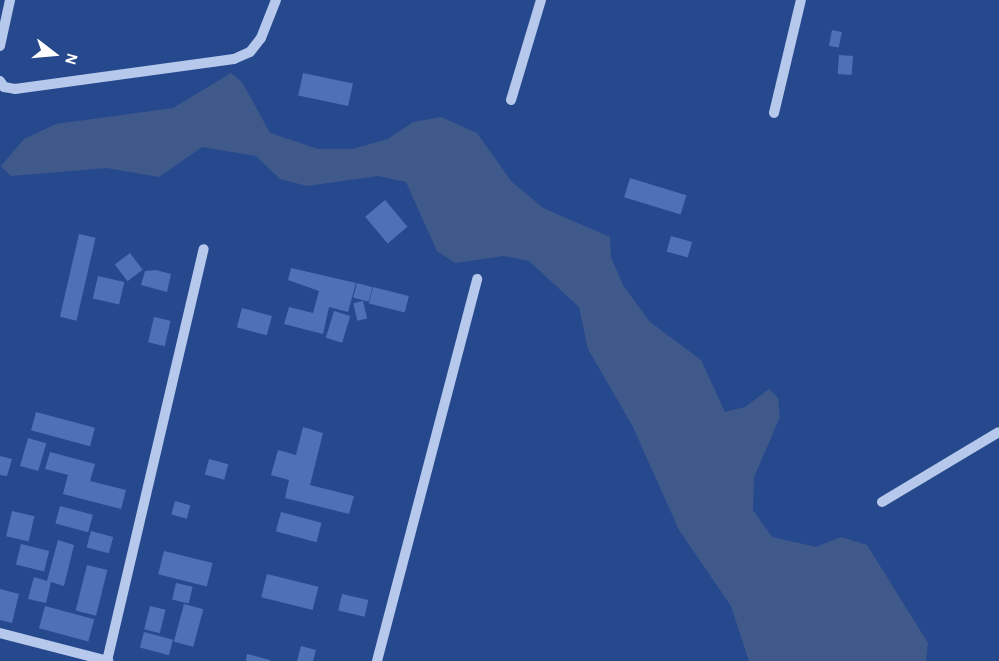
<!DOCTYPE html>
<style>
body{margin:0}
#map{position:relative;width:999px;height:661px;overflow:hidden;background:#26498e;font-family:"Alegreya Sans",sans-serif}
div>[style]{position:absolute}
.water>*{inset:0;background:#40598b}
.building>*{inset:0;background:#4e71b5;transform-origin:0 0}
.minor>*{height:10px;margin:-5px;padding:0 5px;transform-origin:5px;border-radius:5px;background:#b6c8eb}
span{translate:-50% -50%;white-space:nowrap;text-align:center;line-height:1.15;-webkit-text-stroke:4.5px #26498e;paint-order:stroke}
.north{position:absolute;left:24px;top:24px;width:60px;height:60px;-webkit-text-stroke:4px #26498e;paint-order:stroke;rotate:106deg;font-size:16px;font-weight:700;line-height:24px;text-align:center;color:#fff}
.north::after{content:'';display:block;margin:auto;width:21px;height:27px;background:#fff;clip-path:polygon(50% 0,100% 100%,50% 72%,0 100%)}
</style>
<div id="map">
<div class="water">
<i style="clip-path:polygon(231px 73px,242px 82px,270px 133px,318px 149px,352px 149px,388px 139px,413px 122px,441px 117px,477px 133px,511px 181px,543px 208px,610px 237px,611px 257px,623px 285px,650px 322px,701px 360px,725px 412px,745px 407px,769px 389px,778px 398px,780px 417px,754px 477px,753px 510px,772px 537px,816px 547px,841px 537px,867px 545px,928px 643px,926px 661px,749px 661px,731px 606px,679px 530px,633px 427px,588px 349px,579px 307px,529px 261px,504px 256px,455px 263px,437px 251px,406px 182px,378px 176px,307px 186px,280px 179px,256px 156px,202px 147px,159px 177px,107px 168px,11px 176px,1px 166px,24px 139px,56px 124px,173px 108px)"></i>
</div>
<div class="building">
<i style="left:832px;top:30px;width:10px;height:16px;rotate:11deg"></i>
<i style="left:839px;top:55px;width:14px;height:19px;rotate:4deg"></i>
<i style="left:303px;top:73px;width:51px;height:23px;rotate:12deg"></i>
<i style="left:630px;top:178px;width:59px;height:20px;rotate:17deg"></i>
<i style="left:385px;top:200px;width:35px;height:26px;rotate:50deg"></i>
<i style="left:79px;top:234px;width:17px;height:85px;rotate:13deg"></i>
<i style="left:671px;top:236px;width:22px;height:16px;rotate:16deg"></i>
<i style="left:130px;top:253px;width:21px;height:19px;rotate:53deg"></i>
<i style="clip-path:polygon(291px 268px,356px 283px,348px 312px,329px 307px,323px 334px,284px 324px,289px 307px,313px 313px,319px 291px,288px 280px)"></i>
<i style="clip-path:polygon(156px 270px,171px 274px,167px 292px,141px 285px,145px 271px)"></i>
<i style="left:98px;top:276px;width:27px;height:23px;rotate:13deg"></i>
<i style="left:357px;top:283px;width:16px;height:15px;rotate:15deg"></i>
<i style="left:373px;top:287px;width:37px;height:17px;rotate:14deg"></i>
<i style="left:363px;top:301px;width:18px;height:10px;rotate:77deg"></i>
<i style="left:242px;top:308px;width:31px;height:20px;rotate:15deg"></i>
<i style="left:334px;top:311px;width:17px;height:28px;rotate:17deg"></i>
<i style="left:154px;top:317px;width:17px;height:26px;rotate:13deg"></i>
<i style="left:36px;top:412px;width:61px;height:19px;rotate:15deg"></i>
<i style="clip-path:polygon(303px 427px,323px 433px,310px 485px,354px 496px,349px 514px,285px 498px,289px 480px,271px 475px,278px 450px,296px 455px)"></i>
<i style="left:28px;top:438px;width:19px;height:29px;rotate:16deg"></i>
<i style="clip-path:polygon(50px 452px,95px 464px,90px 481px,126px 490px,121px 509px,63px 494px,68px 475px,45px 469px)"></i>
<i style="clip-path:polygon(0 456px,12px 459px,7px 476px,0 475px)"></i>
<i style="left:209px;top:459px;width:20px;height:16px;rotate:15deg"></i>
<i style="left:175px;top:501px;width:16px;height:14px;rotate:15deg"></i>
<i style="left:60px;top:506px;width:34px;height:18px;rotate:15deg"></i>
<i style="left:12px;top:511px;width:23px;height:26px;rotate:13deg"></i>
<i style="left:281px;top:512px;width:42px;height:20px;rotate:15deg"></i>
<i style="left:91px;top:531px;width:23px;height:17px;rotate:15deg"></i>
<i style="clip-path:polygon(58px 540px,74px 545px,64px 586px,51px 582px,46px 603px,28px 599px,34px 577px,47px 581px)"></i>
<i style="left:21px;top:544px;width:29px;height:21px;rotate:14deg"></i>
<i style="left:164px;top:551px;width:50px;height:24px;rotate:14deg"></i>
<i style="left:87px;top:565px;width:21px;height:47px;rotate:14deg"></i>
<i style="left:267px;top:574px;width:53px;height:24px;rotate:14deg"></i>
<i style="left:176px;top:583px;width:17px;height:17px;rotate:13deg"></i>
<i style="clip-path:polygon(0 589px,19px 594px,12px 623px,0 620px)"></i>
<i style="left:342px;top:594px;width:27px;height:17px;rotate:13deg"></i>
<i style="left:184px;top:604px;width:20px;height:39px;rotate:15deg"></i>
<i style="left:45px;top:606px;width:51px;height:23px;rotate:15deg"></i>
<i style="left:150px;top:606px;width:16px;height:24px;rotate:14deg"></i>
<i style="left:144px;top:632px;width:30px;height:16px;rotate:15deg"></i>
<i style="clip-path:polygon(301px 646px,316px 650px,313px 661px,297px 661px)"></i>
<i style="clip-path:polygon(247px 654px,270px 660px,270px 661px,246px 661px)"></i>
</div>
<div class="minor">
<i style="left:0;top:46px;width:47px;rotate:-77.7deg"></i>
<i style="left:0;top:81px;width:7px;rotate:56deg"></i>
<i style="left:4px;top:87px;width:11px;rotate:10deg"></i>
<i style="left:15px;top:89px;width:221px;rotate:-7.8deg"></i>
<i style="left:234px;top:59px;width:17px;rotate:-24deg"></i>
<i style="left:250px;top:52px;width:18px;rotate:-52deg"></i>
<i style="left:261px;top:38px;width:41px;rotate:-68.5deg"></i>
<i style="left:511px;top:100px;width:104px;rotate:-73.3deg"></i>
<i style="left:774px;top:113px;width:116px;rotate:-76.6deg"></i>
<i style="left:882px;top:502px;width:136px;rotate:-30.9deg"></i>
<i style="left:0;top:633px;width:112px;rotate:14.5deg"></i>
<i style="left:107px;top:661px;width:423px;rotate:-76.8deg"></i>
<i style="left:377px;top:661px;width:395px;rotate:-75.3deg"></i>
</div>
<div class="north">N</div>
</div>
